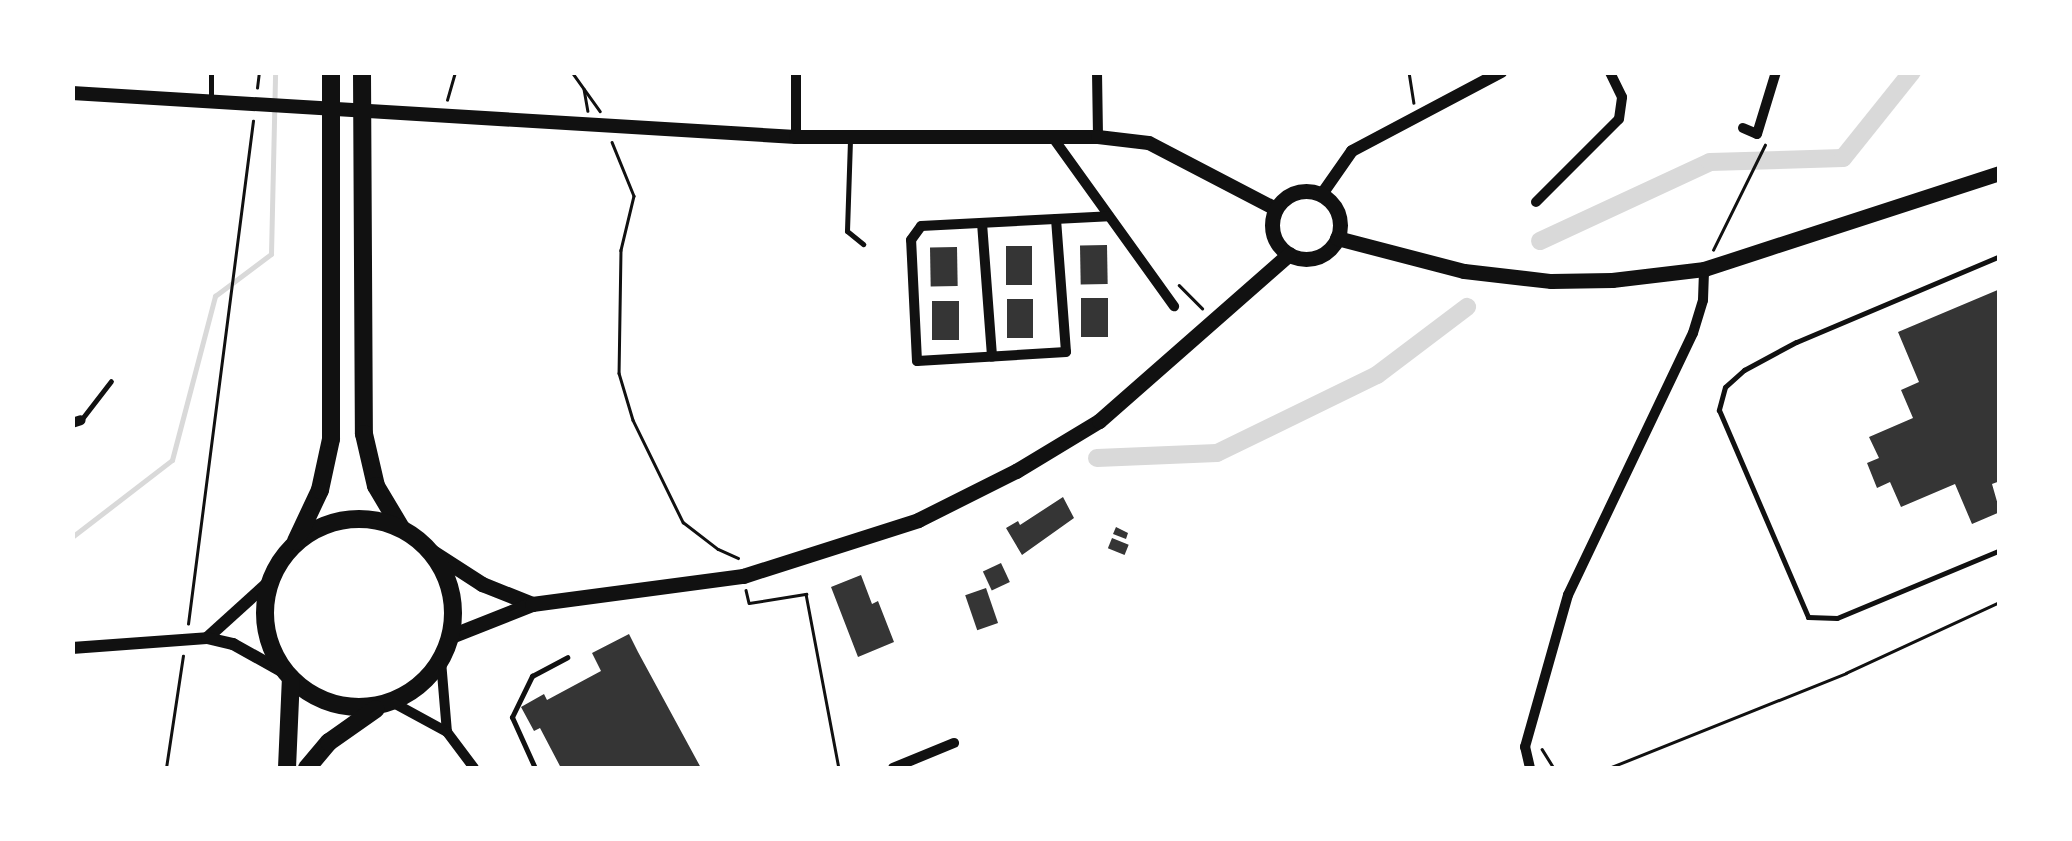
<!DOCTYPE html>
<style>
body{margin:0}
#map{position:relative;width:2072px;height:841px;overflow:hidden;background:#fff;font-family:Lora,serif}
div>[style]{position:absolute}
.stream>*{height:5px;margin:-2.5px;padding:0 2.5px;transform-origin:2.5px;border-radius:2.5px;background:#d9d9d9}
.canal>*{height:18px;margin:-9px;padding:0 9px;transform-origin:9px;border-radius:9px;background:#d9d9d9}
.building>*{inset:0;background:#353535;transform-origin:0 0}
.path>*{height:2.5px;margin:-1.25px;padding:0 1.25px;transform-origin:1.25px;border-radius:1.25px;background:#111}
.service>*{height:5px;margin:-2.5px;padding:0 2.5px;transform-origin:2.5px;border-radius:2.5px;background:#111}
.minor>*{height:10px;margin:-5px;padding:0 5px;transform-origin:5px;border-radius:5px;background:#111}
.tertiary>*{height:12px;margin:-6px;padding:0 6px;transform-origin:6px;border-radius:6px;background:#111}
.secondary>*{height:14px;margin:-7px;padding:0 7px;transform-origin:7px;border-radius:7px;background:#111}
.primary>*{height:15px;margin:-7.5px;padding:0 7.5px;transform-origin:7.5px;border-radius:7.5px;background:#111}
.primary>.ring{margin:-7.5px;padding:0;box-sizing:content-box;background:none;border:15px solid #111;border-radius:50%}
.trunk>*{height:18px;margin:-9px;padding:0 9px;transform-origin:9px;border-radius:9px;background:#111}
.trunk>.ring{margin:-9px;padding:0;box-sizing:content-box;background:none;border:18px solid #111;border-radius:50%}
span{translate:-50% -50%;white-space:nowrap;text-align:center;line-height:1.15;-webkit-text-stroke:10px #fff;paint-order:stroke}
.frame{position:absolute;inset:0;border:75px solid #fff;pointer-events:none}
</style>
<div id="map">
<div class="stream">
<i style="left:72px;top:537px;width:126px;rotate:-37.6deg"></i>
<i style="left:172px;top:460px;width:170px;rotate:-75.3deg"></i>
<i style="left:215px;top:296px;width:70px;rotate:-36.9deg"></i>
<i style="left:271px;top:254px;width:182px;rotate:-88.7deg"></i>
</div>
<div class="canal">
<i style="left:1540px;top:241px;width:187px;rotate:-24.9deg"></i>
<i style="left:1710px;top:162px;width:133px;rotate:-1.7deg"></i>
<i style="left:1843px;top:158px;width:110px;rotate:-51.3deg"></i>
<i style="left:1097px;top:458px;width:120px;rotate:-2.4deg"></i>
<i style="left:1217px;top:453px;width:178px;rotate:-26deg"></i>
<i style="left:1377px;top:375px;width:113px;rotate:-37.1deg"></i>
</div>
<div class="building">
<i style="left:1107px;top:245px;width:39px;height:27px;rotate:89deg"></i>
<i style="left:1006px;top:246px;width:26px;height:39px"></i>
<i style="left:957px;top:247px;width:39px;height:27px;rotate:89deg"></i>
<i style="clip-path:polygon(2000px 289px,2000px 481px,1992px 484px,2000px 512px,1972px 524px,1955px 484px,1901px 507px,1890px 482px,1877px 488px,1867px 463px,1879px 458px,1869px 437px,1913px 418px,1901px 390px,1919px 382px,1898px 332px)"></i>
<i style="left:1081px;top:298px;width:27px;height:39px"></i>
<i style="left:1007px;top:299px;width:26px;height:39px"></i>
<i style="left:959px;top:301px;width:39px;height:27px;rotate:90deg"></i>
<i style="clip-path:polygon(1063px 497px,1074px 518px,1022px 555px,1006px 528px,1018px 521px,1020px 525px)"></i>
<i style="clip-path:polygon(1116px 527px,1128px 533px,1126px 539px,1113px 534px)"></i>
<i style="left:1112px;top:538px;width:18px;height:11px;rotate:22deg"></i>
<i style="left:1001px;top:563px;width:21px;height:20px;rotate:65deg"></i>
<i style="clip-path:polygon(861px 575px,872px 604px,878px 601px,894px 642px,858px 657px,831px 587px)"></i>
<i style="left:986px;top:588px;width:37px;height:22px;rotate:71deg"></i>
<i style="clip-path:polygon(629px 634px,638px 652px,701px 768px,561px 768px,540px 728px,534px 731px,521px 707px,544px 694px,547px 700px,601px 671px,592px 653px)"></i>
</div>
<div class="path">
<i style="left:572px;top:72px;width:48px;rotate:54.3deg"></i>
<i style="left:1409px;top:72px;width:31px;rotate:81deg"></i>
<i style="left:257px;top:88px;width:16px;rotate:-83deg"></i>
<i style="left:584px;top:89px;width:22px;rotate:80deg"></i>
<i style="left:447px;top:100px;width:29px;rotate:-74deg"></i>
<i style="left:612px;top:142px;width:58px;rotate:67.8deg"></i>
<i style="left:634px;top:196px;width:56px;rotate:103.5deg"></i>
<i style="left:621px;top:250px;width:123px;rotate:90.9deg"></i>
<i style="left:619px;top:373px;width:49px;rotate:73.4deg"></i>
<i style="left:633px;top:420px;width:114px;rotate:63.9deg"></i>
<i style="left:683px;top:522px;width:44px;rotate:37.6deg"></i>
<i style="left:718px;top:549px;width:22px;rotate:24deg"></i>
<i style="left:1713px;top:250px;width:117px;rotate:-63.7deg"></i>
<i style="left:1179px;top:285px;width:33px;rotate:45deg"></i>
<i style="left:746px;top:590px;width:13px;rotate:77deg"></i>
<i style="left:749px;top:603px;width:58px;rotate:-9deg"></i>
<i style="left:806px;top:594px;width:177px;rotate:79.3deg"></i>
<i style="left:188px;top:624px;width:507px;rotate:-82.64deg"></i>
<i style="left:1542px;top:749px;width:22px;rotate:58deg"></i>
<i style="left:166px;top:768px;width:113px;rotate:-81.4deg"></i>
<i style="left:1609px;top:768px;width:255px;rotate:-21.8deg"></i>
<i style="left:1846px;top:673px;width:170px;rotate:-24.8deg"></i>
</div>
<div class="service">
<i style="left:211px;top:99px;width:27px;rotate:-90deg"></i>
<i style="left:850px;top:140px;width:91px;rotate:91.9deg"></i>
<i style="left:847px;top:231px;width:21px;rotate:39deg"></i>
<i style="left:2000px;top:256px;width:221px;rotate:157.1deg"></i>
<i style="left:1796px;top:342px;width:59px;rotate:151.7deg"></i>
<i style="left:1744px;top:370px;width:25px;rotate:138deg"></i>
<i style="left:1725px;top:387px;width:24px;rotate:105deg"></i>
<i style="left:1719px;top:410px;width:225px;rotate:66.7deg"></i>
<i style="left:1808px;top:617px;width:29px;rotate:2deg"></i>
<i style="left:1837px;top:618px;width:177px;rotate:-22.6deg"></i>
<i style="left:81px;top:420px;width:49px;rotate:-52.4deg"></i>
<i style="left:535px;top:768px;width:56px;rotate:-114.3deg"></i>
<i style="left:512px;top:717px;width:46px;rotate:-64deg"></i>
<i style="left:532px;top:676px;width:40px;rotate:-28deg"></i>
</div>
<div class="minor">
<i style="left:1097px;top:72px;width:65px;rotate:89.1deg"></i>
<i style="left:1743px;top:128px;width:15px;rotate:23deg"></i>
<i style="left:1757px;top:134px;width:65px;rotate:-73deg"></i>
<i style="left:1051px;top:135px;width:211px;rotate:54.3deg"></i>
<i style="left:796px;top:137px;width:65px;rotate:-90deg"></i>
<i style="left:1536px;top:202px;width:117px;rotate:-45deg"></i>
<i style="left:1619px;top:119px;width:22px;rotate:-82deg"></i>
<i style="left:1622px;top:97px;width:28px;rotate:-116deg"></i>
<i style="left:1056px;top:219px;width:133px;rotate:85.7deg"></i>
<i style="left:1066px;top:352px;width:149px;rotate:176.5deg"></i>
<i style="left:917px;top:361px;width:121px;rotate:-92.8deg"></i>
<i style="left:911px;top:240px;width:17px;rotate:-54deg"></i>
<i style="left:921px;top:226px;width:188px;rotate:-3deg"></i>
<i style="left:982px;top:223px;width:134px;rotate:85.7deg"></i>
<i style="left:72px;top:423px;width:9px;rotate:-18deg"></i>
<i style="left:441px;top:661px;width:71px;rotate:85.2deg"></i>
<i style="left:392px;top:702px;width:63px;rotate:28.6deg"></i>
<i style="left:447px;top:732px;width:45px;rotate:53.1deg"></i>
<i style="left:893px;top:768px;width:66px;rotate:-22.3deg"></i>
<i style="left:1530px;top:768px;width:22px;rotate:-103deg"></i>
<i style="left:1525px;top:747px;width:158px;rotate:-74.2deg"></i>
<i style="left:1568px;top:595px;width:290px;rotate:-64.5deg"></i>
<i style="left:1693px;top:333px;width:34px;rotate:-73deg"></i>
<i style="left:1703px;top:300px;width:31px;rotate:-88deg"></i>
</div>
<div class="tertiary">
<i style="left:1322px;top:194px;width:52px;rotate:-55.1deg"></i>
<i style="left:1352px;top:151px;width:169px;rotate:-27.9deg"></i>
<i style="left:207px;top:638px;width:86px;rotate:-42.2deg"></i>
<i style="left:72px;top:648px;width:135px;rotate:-4.2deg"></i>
<i style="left:207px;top:638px;width:27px;rotate:13deg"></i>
<i style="left:233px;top:644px;width:62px;rotate:29.1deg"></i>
</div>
<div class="secondary">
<i style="left:72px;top:93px;width:725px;rotate:3.48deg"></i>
<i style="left:796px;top:137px;width:302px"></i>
<i style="left:1098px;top:137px;width:51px;rotate:6.7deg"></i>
<i style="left:1149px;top:143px;width:143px;rotate:27.5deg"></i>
</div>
<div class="primary">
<i class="ring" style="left:1272px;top:191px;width:53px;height:53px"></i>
<i style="left:1337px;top:238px;width:131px;rotate:14.6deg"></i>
<i style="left:1464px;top:271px;width:88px;rotate:6.6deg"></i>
<i style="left:1551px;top:281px;width:61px;rotate:-0.9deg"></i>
<i style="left:1612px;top:280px;width:93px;rotate:-6.8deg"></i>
<i style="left:1704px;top:269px;width:311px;rotate:-18deg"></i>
<i style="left:431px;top:551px;width:61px;rotate:32.9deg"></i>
<i style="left:482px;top:584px;width:54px;rotate:21.8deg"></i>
<i style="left:451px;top:636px;width:87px;rotate:-21.6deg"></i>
<i style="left:532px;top:604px;width:213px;rotate:-7.6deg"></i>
<i style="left:743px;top:576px;width:184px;rotate:-17.7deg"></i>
<i style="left:918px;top:520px;width:110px;rotate:-26.6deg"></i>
<i style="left:1016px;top:471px;width:97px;rotate:-31.1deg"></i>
<i style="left:1099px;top:421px;width:253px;rotate:-41.3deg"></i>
</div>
<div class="trunk">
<i style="left:362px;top:72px;width:362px;rotate:89.7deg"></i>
<i style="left:364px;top:434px;width:53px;rotate:77deg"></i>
<i style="left:376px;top:486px;width:49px;rotate:59.2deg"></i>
<i class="ring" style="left:265px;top:519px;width:170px;height:170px"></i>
<i style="left:296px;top:541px;width:56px;rotate:-64.8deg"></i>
<i style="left:320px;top:490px;width:52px;rotate:-77.8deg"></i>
<i style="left:331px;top:439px;width:367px;rotate:-90deg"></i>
<i style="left:287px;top:768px;width:90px;rotate:-87.5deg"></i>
<i style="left:307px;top:768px;width:34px;rotate:-50deg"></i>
<i style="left:329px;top:742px;width:57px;rotate:-35.1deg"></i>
</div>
<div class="frame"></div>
</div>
